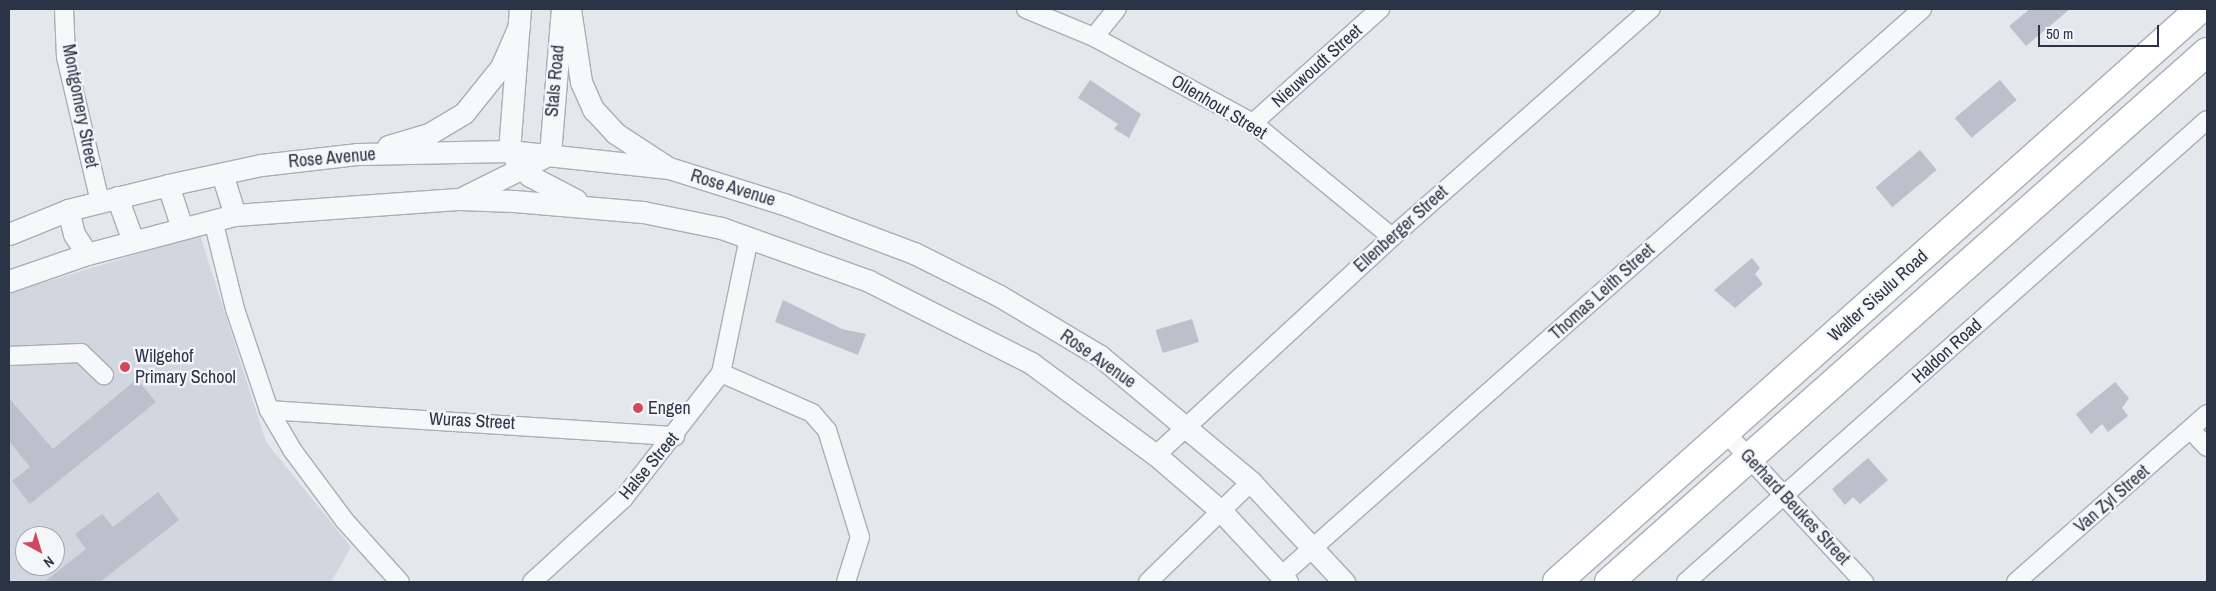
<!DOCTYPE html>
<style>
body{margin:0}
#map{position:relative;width:2216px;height:591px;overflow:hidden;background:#e4e7ec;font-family:"Archivo Narrow",sans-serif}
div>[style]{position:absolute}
.built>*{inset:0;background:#d2d6de}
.building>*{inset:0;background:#bbc0ca;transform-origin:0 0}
.roads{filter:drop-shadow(1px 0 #a9aeb7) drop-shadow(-1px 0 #a9aeb7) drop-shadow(0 1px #a9aeb7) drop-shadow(0 -1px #a9aeb7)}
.minor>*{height:18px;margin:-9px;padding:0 9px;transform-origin:9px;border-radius:9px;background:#f7f8fa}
.tertiary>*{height:21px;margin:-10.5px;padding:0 10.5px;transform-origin:10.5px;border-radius:10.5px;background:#f7f8fa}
.trunk>*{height:28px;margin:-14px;padding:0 14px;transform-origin:14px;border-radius:14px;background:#fff}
.dots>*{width:14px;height:14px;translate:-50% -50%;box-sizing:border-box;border:2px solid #f4f6f9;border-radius:50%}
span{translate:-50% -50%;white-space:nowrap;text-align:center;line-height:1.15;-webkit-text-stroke:4.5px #f4f6f9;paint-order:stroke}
.street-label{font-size:18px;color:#2b3445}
.poi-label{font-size:18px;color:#2b3445}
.left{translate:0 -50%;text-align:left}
.frame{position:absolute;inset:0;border:10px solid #2b3445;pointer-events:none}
.north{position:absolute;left:15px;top:526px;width:50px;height:50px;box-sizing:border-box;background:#f4f6f9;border:1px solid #a4a8b1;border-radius:50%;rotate:141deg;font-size:14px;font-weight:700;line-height:20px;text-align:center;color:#2b3445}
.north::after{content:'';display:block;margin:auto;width:18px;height:22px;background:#d1495b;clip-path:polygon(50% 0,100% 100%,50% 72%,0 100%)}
.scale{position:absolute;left:2038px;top:25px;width:121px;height:22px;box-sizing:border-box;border:2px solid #2b3445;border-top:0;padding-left:6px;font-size:15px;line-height:18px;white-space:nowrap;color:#2b3445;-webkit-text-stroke:4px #f4f6f9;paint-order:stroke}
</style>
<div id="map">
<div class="built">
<i style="clip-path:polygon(evenodd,200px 235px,266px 442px,351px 547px,331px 582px,9px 582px,9px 293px,200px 235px,25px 536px,55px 536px,55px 566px,25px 566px,25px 536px)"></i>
</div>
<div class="building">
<i style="clip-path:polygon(2030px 9px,2070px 9px,2026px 46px,2009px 26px)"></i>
<i style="clip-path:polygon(1090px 80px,1141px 114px,1129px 138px,1114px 129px,1118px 124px,1078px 98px)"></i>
<i style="left:2000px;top:80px;width:26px;height:59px;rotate:50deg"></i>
<i style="left:1920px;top:150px;width:26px;height:58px;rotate:50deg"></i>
<i style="clip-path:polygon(1752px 258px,1760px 268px,1755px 274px,1763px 284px,1735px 308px,1714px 290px)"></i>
<i style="clip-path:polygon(783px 300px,842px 329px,866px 334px,858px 355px,775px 322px)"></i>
<i style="left:1192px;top:319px;width:24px;height:38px;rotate:73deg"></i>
<i style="clip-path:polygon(137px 379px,156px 402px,30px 504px,12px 481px,30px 467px,9px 441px,9px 398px,53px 449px)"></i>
<i style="clip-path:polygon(2115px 382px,2129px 398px,2122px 408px,2128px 416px,2108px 432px,2102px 424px,2091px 434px,2076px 414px)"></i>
<i style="clip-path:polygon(1868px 458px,1888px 480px,1860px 504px,1853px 497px,1845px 505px,1832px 489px)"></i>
<i style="clip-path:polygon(158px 492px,179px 520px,100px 582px,44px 582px,86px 549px,75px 534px,102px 514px,113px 527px)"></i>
</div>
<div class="roads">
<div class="minor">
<i style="left:64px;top:9px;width:48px;rotate:87.6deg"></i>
<i style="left:66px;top:57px;width:149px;rotate:76.8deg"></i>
<i style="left:1026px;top:9px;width:74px;rotate:22.4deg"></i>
<i style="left:1094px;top:37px;width:181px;rotate:28.4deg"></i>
<i style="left:1253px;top:123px;width:180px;rotate:39.4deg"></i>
<i style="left:1094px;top:37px;width:36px;rotate:-51deg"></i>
<i style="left:1253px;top:123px;width:171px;rotate:-41.9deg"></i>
<i style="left:213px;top:220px;width:92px;rotate:76.1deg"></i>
<i style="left:235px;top:309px;width:107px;rotate:71.4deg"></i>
<i style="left:269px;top:410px;width:48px;rotate:59.7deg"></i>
<i style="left:293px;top:451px;width:87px;rotate:53.4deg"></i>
<i style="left:345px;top:521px;width:82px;rotate:48deg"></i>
<i style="left:9px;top:356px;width:72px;rotate:-2.4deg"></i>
<i style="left:81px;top:353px;width:32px;rotate:44deg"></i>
<i style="left:721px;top:373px;width:99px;rotate:23.7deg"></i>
<i style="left:812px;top:413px;width:23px;rotate:49deg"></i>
<i style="left:827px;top:430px;width:112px;rotate:72.9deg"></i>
<i style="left:860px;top:537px;width:47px;rotate:107.3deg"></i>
<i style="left:269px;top:410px;width:407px;rotate:3.7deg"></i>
<i style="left:2191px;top:430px;width:23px;rotate:47deg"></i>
<i style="left:1725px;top:432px;width:205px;rotate:47.2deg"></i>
<i style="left:1156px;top:455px;width:321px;rotate:-42.7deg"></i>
<i style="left:1392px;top:237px;width:345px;rotate:-41.4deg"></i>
<i style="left:1281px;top:576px;width:856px;rotate:-41.49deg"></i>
<i style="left:532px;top:582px;width:123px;rotate:-42.4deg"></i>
<i style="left:623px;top:499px;width:160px;rotate:-52.1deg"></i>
<i style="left:721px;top:373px;width:138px;rotate:-78.3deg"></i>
<i style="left:1148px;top:582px;width:144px;rotate:-44.2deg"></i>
<i style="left:1686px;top:582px;width:696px;rotate:-41.57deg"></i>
<i style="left:2016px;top:582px;width:254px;rotate:-41.3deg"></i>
</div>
<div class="tertiary">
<i style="left:570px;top:9px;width:74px;rotate:81.4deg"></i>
<i style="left:581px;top:82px;width:30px;rotate:66deg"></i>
<i style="left:593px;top:109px;width:33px;rotate:47deg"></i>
<i style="left:615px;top:133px;width:59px;rotate:33.1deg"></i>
<i style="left:388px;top:146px;width:43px;rotate:-16.3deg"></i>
<i style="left:429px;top:134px;width:41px;rotate:-31deg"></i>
<i style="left:464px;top:113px;width:59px;rotate:-51.2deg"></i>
<i style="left:501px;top:67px;width:45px;rotate:-66.3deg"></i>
<i style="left:509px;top:151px;width:142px;rotate:-85.6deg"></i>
<i style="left:550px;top:154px;width:145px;rotate:-85.3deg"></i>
<i style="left:515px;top:159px;width:23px;rotate:49deg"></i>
<i style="left:530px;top:176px;width:52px;rotate:27.6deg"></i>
<i style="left:222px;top:174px;width:43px;rotate:72.4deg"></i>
<i style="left:168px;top:185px;width:45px;rotate:72deg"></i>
<i style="left:117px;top:197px;width:47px;rotate:70deg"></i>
<i style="left:464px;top:197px;width:96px;rotate:-26.6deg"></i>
<i style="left:68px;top:210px;width:25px;rotate:76deg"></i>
<i style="left:74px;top:234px;width:24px;rotate:57deg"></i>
<i style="left:9px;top:234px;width:64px;rotate:-22.1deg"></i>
<i style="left:68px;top:210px;width:103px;rotate:-14deg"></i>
<i style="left:168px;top:185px;width:95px;rotate:-12.1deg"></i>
<i style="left:261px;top:165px;width:98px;rotate:-6.5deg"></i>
<i style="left:358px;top:154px;width:151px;rotate:-1.1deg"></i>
<i style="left:509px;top:151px;width:161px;rotate:6.1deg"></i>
<i style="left:669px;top:168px;width:121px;rotate:17.4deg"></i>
<i style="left:784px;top:204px;width:139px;rotate:20.7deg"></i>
<i style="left:914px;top:253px;width:94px;rotate:26.6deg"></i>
<i style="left:998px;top:295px;width:119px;rotate:30.9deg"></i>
<i style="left:1100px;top:356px;width:197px;rotate:39.8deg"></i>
<i style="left:1251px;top:482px;width:137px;rotate:47.1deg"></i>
<i style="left:9px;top:281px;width:83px;rotate:-19.1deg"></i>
<i style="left:87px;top:254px;width:153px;rotate:-14.8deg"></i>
<i style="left:235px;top:215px;width:226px;rotate:-4.1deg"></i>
<i style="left:460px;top:199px;width:54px;rotate:2.1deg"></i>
<i style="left:514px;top:201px;width:129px;rotate:4.9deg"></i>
<i style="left:643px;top:212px;width:80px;rotate:11.6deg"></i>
<i style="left:721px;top:228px;width:157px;rotate:19.7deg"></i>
<i style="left:869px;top:281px;width:182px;rotate:26.8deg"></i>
<i style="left:1031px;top:363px;width:155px;rotate:36.4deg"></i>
<i style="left:1156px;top:455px;width:87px;rotate:40.8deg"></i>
<i style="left:1222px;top:512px;width:96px;rotate:47.1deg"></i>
</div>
<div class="trunk">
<i style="left:1557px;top:582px;width:861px;rotate:-41.71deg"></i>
<i style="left:1609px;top:582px;width:799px;rotate:-41.55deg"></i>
</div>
</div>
<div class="dots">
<i style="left:125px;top:367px;background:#d1495b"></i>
<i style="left:638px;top:408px;background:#d1495b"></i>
</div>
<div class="street-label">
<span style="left:1317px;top:66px;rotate:-42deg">Nieuwoudt Street</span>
<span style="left:555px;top:81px;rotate:-85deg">Stals Road</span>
<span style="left:80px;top:106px;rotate:79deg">Montgomery Street</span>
<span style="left:1219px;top:107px;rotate:31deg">Olienhout Street</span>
<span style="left:332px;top:158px;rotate:-5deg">Rose Avenue</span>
<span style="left:733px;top:188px;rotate:17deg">Rose Avenue</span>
<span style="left:1401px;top:229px;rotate:-42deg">Ellenberger Street</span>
<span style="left:1602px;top:292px;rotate:-42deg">Thomas Leith Street</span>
<span style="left:1878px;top:296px;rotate:-42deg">Walter Sisulu Road</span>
<span style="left:1947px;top:351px;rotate:-42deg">Haldon Road</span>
<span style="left:1098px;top:359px;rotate:35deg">Rose Avenue</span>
<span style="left:472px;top:421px;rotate:3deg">Wuras Street</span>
<span style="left:649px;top:466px;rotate:-50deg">Halse Street</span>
<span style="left:2112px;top:499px;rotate:-41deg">Van Zyl Street</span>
<span style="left:1795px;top:507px;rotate:47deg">Gerhard Beukes Street</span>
</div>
<div class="poi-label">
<span class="left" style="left:135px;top:367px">Wilgehof<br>Primary School</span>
<span class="left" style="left:648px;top:408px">Engen</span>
</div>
<div class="frame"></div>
<div class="north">N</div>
<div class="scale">50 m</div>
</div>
